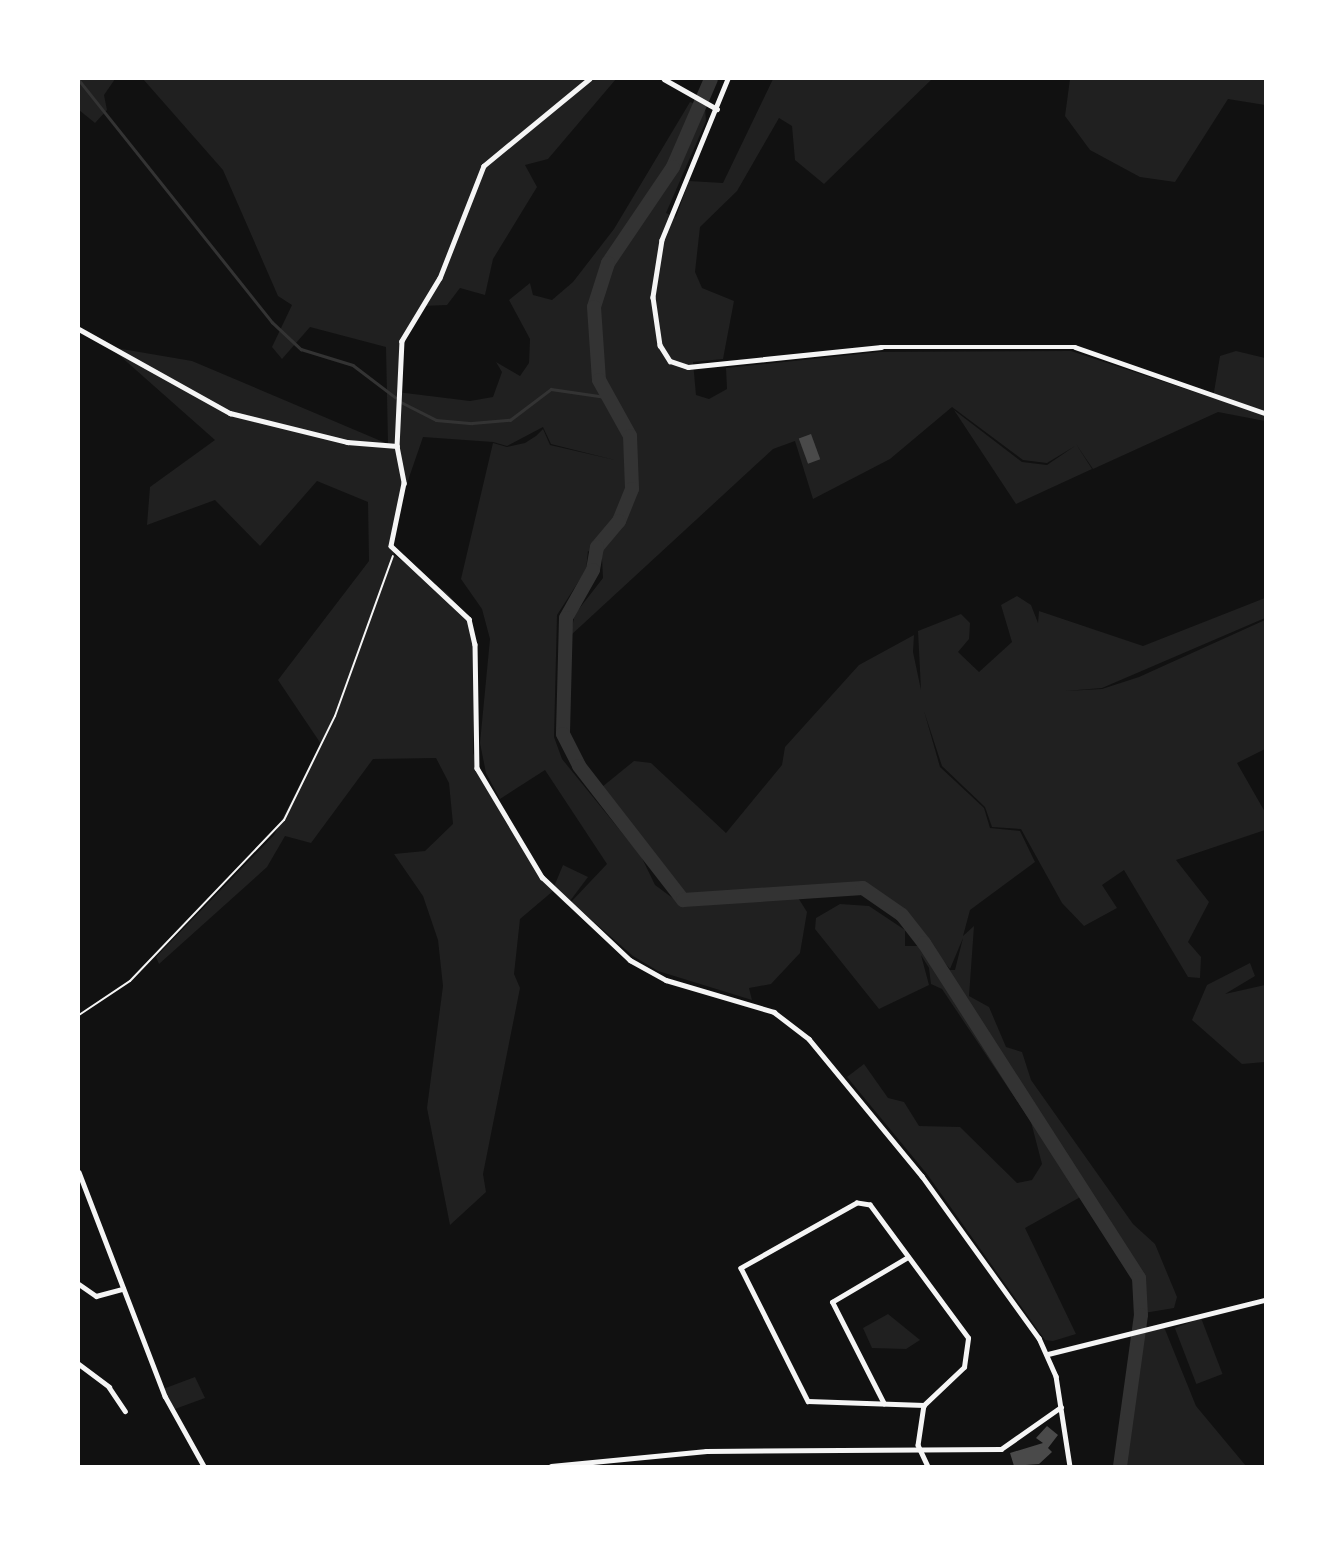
<!DOCTYPE html>
<style>
body{margin:0}
#map{position:relative;width:1344px;height:1545px;overflow:hidden;background:#111;font-family:Georgia,serif}
div>[style]{position:absolute}
.green>*{inset:0;background:#202020;transform-origin:0 0}
.stream>*{height:2.5px;margin:-1.25px;padding:0 1.25px;transform-origin:1.25px;border-radius:1.25px;background:#333}
.river>*{height:14px;margin:-7px;padding:0 7px;transform-origin:7px;border-radius:7px;background:#333}
.building>*{inset:0;background:#4a4a4a;transform-origin:0 0}
.path>*{height:2px;margin:-1px;padding:0 1px;transform-origin:1px;border-radius:1px;background:#f5f5f5}
.minor>*{height:4.5px;margin:-2.25px;padding:0 2.25px;transform-origin:2.25px;border-radius:2.25px;background:#f5f5f5}
span{translate:-50% -50%;white-space:nowrap;text-align:center;line-height:1.15;-webkit-text-stroke:6px #fff;paint-order:stroke}
.frame{position:absolute;inset:0;border:80px solid #fff;pointer-events:none}
</style>
<div id="map">
<div class="green">
<i style="clip-path:polygon(79px 79px,115px 79px,104px 95px,107px 110px,95px 123px,79px 110px)"></i>
<i style="clip-path:polygon(143px 79px,616px 79px,548px 159px,525px 165px,537px 187px,493px 259px,485px 295px,460px 288px,447px 305px,422px 306px,400px 349px,397px 392px,470px 401px,493px 397px,502px 372px,496px 362px,520px 376px,529px 363px,530px 339px,509px 300px,530px 283px,533px 295px,552px 300px,573px 282px,614px 229px,690px 102px,705px 107px,706px 121px,666px 213px,676px 217px,689px 181px,723px 183px,773px 79px,932px 79px,824px 184px,795px 160px,792px 126px,779px 118px,737px 191px,700px 227px,695px 272px,702px 288px,734px 301px,723px 359px,693px 362px,696px 395px,709px 399px,727px 389px,726px 368px,879px 352px,1071px 351px,1213px 398px,1220px 356px,1236px 351px,1265px 358px,1265px 421px,1218px 412px,1093px 469px,1076px 444px,1092px 469px,1016px 504px,954px 410px,1022px 462px,1047px 465px,1075px 446px,1047px 463px,1023px 460px,952px 407px,890px 459px,813px 499px,795px 441px,773px 449px,570px 636px,575px 614px,603px 578px,602px 558px,588px 551px,586px 570px,557px 615px,554px 737px,562px 759px,641px 856px,655px 885px,682px 905px,797px 896px,807px 912px,800px 953px,771px 984px,749px 988px,752px 1000px,658px 971px,633px 956px,571px 902px,607px 864px,545px 770px,500px 799px,486px 773px,480px 743px,490px 639px,482px 609px,461px 579px,493px 443px,507px 447px,525px 443px,536px 436px,543px 429px,550px 445px,615px 460px,551px 444px,543px 427px,507px 446px,493px 442px,423px 437px,392px 527px,394px 555px,447px 593px,469px 619px,476px 653px,473px 753px,505px 821px,553px 889px,563px 865px,588px 877px,567px 905px,553px 891px,520px 919px,514px 974px,520px 988px,483px 1174px,486px 1192px,450px 1225px,427px 1108px,443px 986px,438px 940px,423px 896px,394px 854px,425px 851px,453px 824px,449px 783px,436px 758px,373px 759px,311px 843px,285px 836px,267px 867px,159px 964px,156px 957px,274px 835px,321px 744px,278px 680px,369px 561px,368px 502px,317px 481px,260px 546px,215px 500px,147px 525px,150px 487px,215px 440px,110px 347px,192px 361px,388px 444px,386px 347px,310px 327px,282px 359px,272px 347px,292px 305px,278px 296px,223px 170px)"></i>
<i style="clip-path:polygon(1070px 79px,1265px 79px,1265px 105px,1228px 99px,1175px 182px,1140px 177px,1090px 150px,1065px 116px)"></i>
<i style="clip-path:polygon(1017px 596px,1031px 605px,1038px 623px,1039px 611px,1143px 646px,1265px 598px,1265px 618px,1102px 688px,1065px 691px,1102px 689px,1139px 677px,1265px 620px,1265px 749px,1237px 763px,1265px 812px,1265px 830px,1176px 860px,1209px 902px,1188px 942px,1201px 957px,1200px 978px,1188px 977px,1124px 870px,1102px 885px,1117px 908px,1084px 926px,1062px 903px,1021px 829px,992px 827px,985px 807px,942px 766px,924px 711px,940px 767px,984px 808px,990px 828px,1020px 831px,1035px 862px,970px 910px,963px 936px,974px 926px,969px 996px,989px 1007px,1006px 1047px,1022px 1052px,1031px 1080px,1133px 1224px,1155px 1244px,1177px 1297px,1174px 1308px,1138px 1314px,1136px 1278px,1084px 1195px,1025px 1228px,1076px 1334px,1053px 1341px,1045px 1340px,927px 1174px,847px 1077px,864px 1064px,888px 1098px,904px 1102px,919px 1126px,960px 1127px,1017px 1183px,1032px 1180px,1042px 1164px,1031px 1122px,942px 989px,931px 984px,929px 968px,921px 955px,929px 985px,879px 1009px,815px 929px,816px 918px,840px 904px,869px 906px,905px 930px,905px 946px,919px 946px,950px 970px,955px 970px,963px 938px,950px 969px,891px 901px,849px 884px,686px 896px,602px 787px,634px 761px,651px 763px,726px 833px,782px 765px,785px 747px,859px 665px,914px 635px,913px 652px,921px 690px,918px 631px,961px 614px,970px 623px,969px 639px,958px 652px,979px 672px,1012px 642px,1001px 605px)"></i>
<i style="clip-path:polygon(1250px 963px,1255px 976px,1225px 994px,1265px 985px,1265px 1062px,1242px 1064px,1192px 1020px,1207px 985px)"></i>
<i style="clip-path:polygon(888px 1314px,920px 1340px,906px 1349px,872px 1348px,863px 1328px)"></i>
<i style="left:1201px;top:1318px;width:60px;height:28px;rotate:69deg"></i>
<i style="clip-path:polygon(1164px 1327px,1196px 1406px,1246px 1466px,1116px 1466px,1134px 1333px)"></i>
<i style="clip-path:polygon(195px 1377px,205px 1398px,175px 1409px,163px 1389px)"></i>
</div>
<div class="stream">
<i style="left:79px;top:80px;width:310px;rotate:51.4deg"></i>
<i style="left:272px;top:322px;width:40px;rotate:43deg"></i>
<i style="left:301px;top:349px;width:54px;rotate:17.1deg"></i>
<i style="left:353px;top:365px;width:53px;rotate:37.3deg"></i>
<i style="left:401px;top:402px;width:39px;rotate:27deg"></i>
<i style="left:436px;top:420px;width:36px;rotate:5deg"></i>
<i style="left:472px;top:423px;width:38px;rotate:-5deg"></i>
<i style="left:510px;top:420px;width:51px;rotate:-37.1deg"></i>
<i style="left:551px;top:389px;width:55px;rotate:8.4deg"></i>
</div>
<div class="river">
<i style="left:711px;top:79px;width:96px;rotate:113.4deg"></i>
<i style="left:673px;top:167px;width:116px;rotate:124.1deg"></i>
<i style="left:608px;top:263px;width:46px;rotate:107.7deg"></i>
<i style="left:594px;top:307px;width:73px;rotate:86.1deg"></i>
<i style="left:599px;top:380px;width:64px;rotate:61deg"></i>
<i style="left:630px;top:436px;width:53px;rotate:87.8deg"></i>
<i style="left:632px;top:489px;width:35px;rotate:112deg"></i>
<i style="left:619px;top:521px;width:34px;rotate:130deg"></i>
<i style="left:597px;top:547px;width:23px;rotate:100deg"></i>
<i style="left:593px;top:570px;width:55px;rotate:119.4deg"></i>
<i style="left:566px;top:618px;width:116px;rotate:91.5deg"></i>
<i style="left:563px;top:734px;width:36px;rotate:63deg"></i>
<i style="left:579px;top:766px;width:170px;rotate:52.2deg"></i>
<i style="left:683px;top:900px;width:180px;rotate:-3.8deg"></i>
<i style="left:863px;top:888px;width:47px;rotate:34.7deg"></i>
<i style="left:902px;top:915px;width:36px;rotate:52deg"></i>
<i style="left:924px;top:943px;width:398px;rotate:57.3deg"></i>
<i style="left:1139px;top:1278px;width:37px;rotate:87deg"></i>
<i style="left:1141px;top:1315px;width:152px;rotate:97.9deg"></i>
</div>
<div class="building">
<i style="left:811px;top:434px;width:27px;height:13px;rotate:70deg"></i>
<i style="clip-path:polygon(1047px 1426px,1058px 1435px,1048px 1448px,1052px 1452px,1039px 1464px,1014px 1466px,1010px 1453px,1043px 1443px,1036px 1438px)"></i>
</div>
<div class="path">
<i style="left:79px;top:1015px;width:61px;rotate:-33.7deg"></i>
<i style="left:130px;top:981px;width:223px;rotate:-46.3deg"></i>
<i style="left:284px;top:820px;width:116px;rotate:-63.9deg"></i>
<i style="left:335px;top:716px;width:170px;rotate:-70.1deg"></i>
</div>
<div class="minor">
<i style="left:590px;top:79px;width:137px;rotate:140.6deg"></i>
<i style="left:484px;top:166px;width:120px;rotate:111.4deg"></i>
<i style="left:440px;top:278px;width:74px;rotate:121.1deg"></i>
<i style="left:402px;top:341px;width:105px;rotate:92.7deg"></i>
<i style="left:397px;top:446px;width:38px;rotate:79deg"></i>
<i style="left:404px;top:483px;width:64px;rotate:101.7deg"></i>
<i style="left:391px;top:546px;width:107px;rotate:43.1deg"></i>
<i style="left:469px;top:619px;width:26px;rotate:77deg"></i>
<i style="left:475px;top:644px;width:124px;rotate:89.1deg"></i>
<i style="left:477px;top:768px;width:127px;rotate:59.2deg"></i>
<i style="left:542px;top:877px;width:121px;rotate:43.3deg"></i>
<i style="left:630px;top:960px;width:41px;rotate:29.1deg"></i>
<i style="left:666px;top:980px;width:113px;rotate:16.5deg"></i>
<i style="left:774px;top:1012px;width:44px;rotate:37.6deg"></i>
<i style="left:809px;top:1039px;width:178px;rotate:50.5deg"></i>
<i style="left:922px;top:1176px;width:200px;rotate:54.2deg"></i>
<i style="left:1039px;top:1338px;width:42px;rotate:65.9deg"></i>
<i style="left:1056px;top:1376px;width:91px;rotate:81.2deg"></i>
<i style="left:664px;top:79px;width:61px;rotate:29.5deg"></i>
<i style="left:728px;top:79px;width:174px;rotate:112.3deg"></i>
<i style="left:662px;top:240px;width:58px;rotate:99deg"></i>
<i style="left:653px;top:297px;width:49px;rotate:81.7deg"></i>
<i style="left:660px;top:345px;width:19px;rotate:58deg"></i>
<i style="left:670px;top:361px;width:19px;rotate:18deg"></i>
<i style="left:688px;top:367px;width:194px;rotate:-5.9deg"></i>
<i style="left:881px;top:347px;width:194px"></i>
<i style="left:1075px;top:347px;width:201px;rotate:19.2deg"></i>
<i style="left:79px;top:329px;width:173px;rotate:29.1deg"></i>
<i style="left:230px;top:413px;width:121px;rotate:13.9deg"></i>
<i style="left:347px;top:442px;width:50px;rotate:4.6deg"></i>
<i style="left:79px;top:1172px;width:240px;rotate:69deg"></i>
<i style="left:165px;top:1396px;width:80px;rotate:60.9deg"></i>
<i style="left:79px;top:1284px;width:21px;rotate:35deg"></i>
<i style="left:96px;top:1296px;width:28px;rotate:-15deg"></i>
<i style="left:1048px;top:1354px;width:224px;rotate:-14deg"></i>
<i style="left:79px;top:1364px;width:38px;rotate:37deg"></i>
<i style="left:109px;top:1387px;width:29px;rotate:56deg"></i>
<i style="left:884px;top:1404px;width:114px;rotate:-117deg"></i>
<i style="left:832px;top:1302px;width:88px;rotate:-30.6deg"></i>
<i style="left:924px;top:1405px;width:55px;rotate:-43.5deg"></i>
<i style="left:964px;top:1367px;width:29px;rotate:-82deg"></i>
<i style="left:968px;top:1338px;width:165px;rotate:-126.4deg"></i>
<i style="left:870px;top:1205px;width:13px;rotate:-171deg"></i>
<i style="left:857px;top:1203px;width:133px;rotate:150.7deg"></i>
<i style="left:741px;top:1268px;width:149px;rotate:63.3deg"></i>
<i style="left:808px;top:1401px;width:116px;rotate:2deg"></i>
<i style="left:924px;top:1405px;width:40px;rotate:98.5deg"></i>
<i style="left:918px;top:1445px;width:23px;rotate:65deg"></i>
<i style="left:551px;top:1466px;width:156px;rotate:-5.5deg"></i>
<i style="left:706px;top:1451px;width:295px;rotate:-0.4deg"></i>
<i style="left:1001px;top:1449px;width:73px;rotate:-35deg"></i>
</div>
<div class="frame"></div>
</div>
